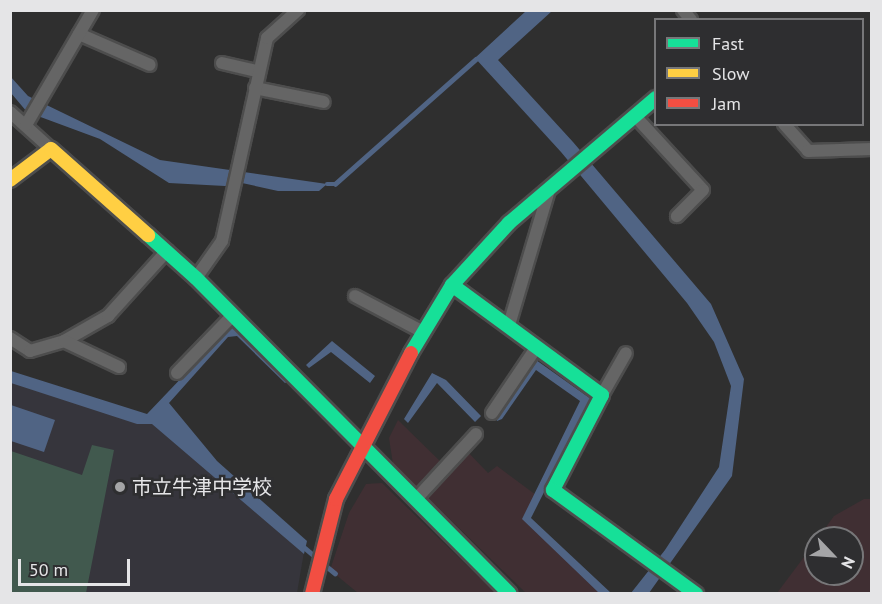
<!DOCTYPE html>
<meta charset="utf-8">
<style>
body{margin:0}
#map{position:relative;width:882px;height:604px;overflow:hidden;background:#2f2f2f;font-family:"PT Sans","Noto Sans JP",sans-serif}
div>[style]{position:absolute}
.commercial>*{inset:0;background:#402f33}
.built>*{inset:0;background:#36353c}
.green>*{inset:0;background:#41594e}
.water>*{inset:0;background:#506484}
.stream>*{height:4.5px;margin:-2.25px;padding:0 2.25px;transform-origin:2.25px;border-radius:2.25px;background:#506484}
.roads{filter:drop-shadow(2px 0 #4d4d4d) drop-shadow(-2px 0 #4d4d4d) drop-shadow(0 2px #4d4d4d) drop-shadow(0 -2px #4d4d4d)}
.street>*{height:12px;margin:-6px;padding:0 6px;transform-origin:6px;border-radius:6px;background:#656565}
.fast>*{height:14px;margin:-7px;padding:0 7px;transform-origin:7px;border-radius:7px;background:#16e098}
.slow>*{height:14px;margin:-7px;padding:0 7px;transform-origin:7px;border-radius:7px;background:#ffcf43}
.jam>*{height:14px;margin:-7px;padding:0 7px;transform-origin:7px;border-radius:7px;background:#f24e42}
.dots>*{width:16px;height:16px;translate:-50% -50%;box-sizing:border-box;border:3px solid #2e2e30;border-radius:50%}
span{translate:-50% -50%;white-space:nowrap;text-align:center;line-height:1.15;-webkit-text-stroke:5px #2e2e30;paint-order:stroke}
.poi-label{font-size:20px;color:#e5e5e7}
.left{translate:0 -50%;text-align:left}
.frame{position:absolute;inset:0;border:12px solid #e5e5e7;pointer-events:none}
.legend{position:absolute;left:654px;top:18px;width:210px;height:108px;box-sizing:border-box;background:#2e2e30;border:2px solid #777779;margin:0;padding:8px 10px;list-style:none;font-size:18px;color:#e5e5e7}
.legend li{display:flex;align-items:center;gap:12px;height:30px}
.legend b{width:30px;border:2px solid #777779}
.north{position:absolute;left:804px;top:526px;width:60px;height:60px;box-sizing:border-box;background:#2e2e30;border:2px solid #777779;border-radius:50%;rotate:115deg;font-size:16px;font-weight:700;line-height:24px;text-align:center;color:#e5e5e7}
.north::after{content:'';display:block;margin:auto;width:21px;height:27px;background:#a5a5a7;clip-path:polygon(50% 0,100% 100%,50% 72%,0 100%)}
.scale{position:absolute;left:18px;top:559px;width:112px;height:27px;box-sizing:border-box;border:3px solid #e5e5e7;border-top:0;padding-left:8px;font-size:18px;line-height:21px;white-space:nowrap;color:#e5e5e7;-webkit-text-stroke:4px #2e2e30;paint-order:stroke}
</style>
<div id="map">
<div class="commercial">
<i style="clip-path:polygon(398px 420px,447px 468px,465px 449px,488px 473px,497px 466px,536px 495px,528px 518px,602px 593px,526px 593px,393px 464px,389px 438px)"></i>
<i style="clip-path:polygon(382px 483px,489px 587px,496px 593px,358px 593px,330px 570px,349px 513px,366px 484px)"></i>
<i style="clip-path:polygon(864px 499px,871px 499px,871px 593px,777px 593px,816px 541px,816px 574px,852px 574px,852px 538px,818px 538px,834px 516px)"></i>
</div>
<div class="built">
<i style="clip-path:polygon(10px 378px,155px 422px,304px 552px,297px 593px,11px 593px)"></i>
</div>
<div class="green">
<i style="clip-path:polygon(92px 445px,114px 450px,86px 593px,11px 593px,11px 451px,82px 475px)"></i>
</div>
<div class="water">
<i style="clip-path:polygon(526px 11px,552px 11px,498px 60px,573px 142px,711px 304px,744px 379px,732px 476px,649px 593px,631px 593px,665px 550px,719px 467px,731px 386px,714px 342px,687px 303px,561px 152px,475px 58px)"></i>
<i style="clip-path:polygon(10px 76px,28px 96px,160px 160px,327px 184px,319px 191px,278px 191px,242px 183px,225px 186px,169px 183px,100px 139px,27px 112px,11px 93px)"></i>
<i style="clip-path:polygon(229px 328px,237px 328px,289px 381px,285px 383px,237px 336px,228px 337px,169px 403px,217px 461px,307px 541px,304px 554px,152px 424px,137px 424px,11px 383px,11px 371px,147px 414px)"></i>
<i style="clip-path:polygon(332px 341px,375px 376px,370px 383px,331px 352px,309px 368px,306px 365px)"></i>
<i style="clip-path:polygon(536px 360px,591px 399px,531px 518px,611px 593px,599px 593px,522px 519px,580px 401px,536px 370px,502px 419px,497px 421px,495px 414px)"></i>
<i style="clip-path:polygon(432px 373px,446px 380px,481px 416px,475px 422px,437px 383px,408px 423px,404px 419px)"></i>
<i style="clip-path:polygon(11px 405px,55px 420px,44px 452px,11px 441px)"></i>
</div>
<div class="stream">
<i style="left:327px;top:184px;width:8px"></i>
<i style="left:335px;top:184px;width:188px;rotate:-41.6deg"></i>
<i style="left:305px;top:548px;width:16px;rotate:40deg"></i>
<i style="left:325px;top:565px;width:13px;rotate:39deg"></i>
</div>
<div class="roads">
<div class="street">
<i style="left:683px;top:10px;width:13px;rotate:51deg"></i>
<i style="left:79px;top:34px;width:77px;rotate:23.6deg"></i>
<i style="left:222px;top:63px;width:37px;rotate:13deg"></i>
<i style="left:255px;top:88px;width:70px;rotate:11.5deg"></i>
<i style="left:10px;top:112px;width:55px;rotate:42.1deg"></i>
<i style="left:635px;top:116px;width:100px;rotate:47.4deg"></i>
<i style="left:703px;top:190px;width:37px;rotate:135deg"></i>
<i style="left:784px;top:124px;width:36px;rotate:48deg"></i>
<i style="left:808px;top:151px;width:64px;rotate:-1.8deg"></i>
<i style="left:26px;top:125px;width:133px;rotate:-59.8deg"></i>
<i style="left:196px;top:278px;width:45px;rotate:-54.9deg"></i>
<i style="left:222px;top:241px;width:208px;rotate:-77.5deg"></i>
<i style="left:267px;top:38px;width:42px;rotate:-42.1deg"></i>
<i style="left:355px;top:296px;width:75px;rotate:27.9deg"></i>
<i style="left:509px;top:325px;width:141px;rotate:-73.5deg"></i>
<i style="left:10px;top:338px;width:24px;rotate:33deg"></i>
<i style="left:30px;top:351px;width:35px;rotate:-16deg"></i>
<i style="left:64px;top:341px;width:51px;rotate:-29.6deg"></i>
<i style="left:108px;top:316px;width:88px;rotate:-47.8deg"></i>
<i style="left:64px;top:341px;width:61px;rotate:25.3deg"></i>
<i style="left:177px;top:373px;width:81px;rotate:-46deg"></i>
<i style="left:602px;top:395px;width:48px;rotate:-60.3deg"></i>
<i style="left:492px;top:413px;width:78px;rotate:-55.9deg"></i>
<i style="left:417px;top:498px;width:87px;rotate:-47.3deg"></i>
</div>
<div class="fast">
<i style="left:148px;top:235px;width:64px;rotate:41.9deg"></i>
<i style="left:196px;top:278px;width:445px;rotate:45.2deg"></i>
<i style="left:452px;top:285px;width:186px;rotate:36.3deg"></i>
<i style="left:602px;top:395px;width:107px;rotate:117.3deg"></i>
<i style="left:553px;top:490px;width:177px;rotate:36deg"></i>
<i style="left:411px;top:353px;width:79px;rotate:-58.9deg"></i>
<i style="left:452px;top:285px;width:84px;rotate:-47.4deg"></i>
<i style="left:509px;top:223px;width:193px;rotate:-40.4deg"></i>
</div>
<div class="slow">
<i style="left:10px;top:180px;width:51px;rotate:-37.1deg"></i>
<i style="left:51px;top:149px;width:130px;rotate:41.6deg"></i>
</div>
<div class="jam">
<i style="left:312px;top:594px;width:98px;rotate:-75.8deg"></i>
<i style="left:336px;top:499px;width:164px;rotate:-62.8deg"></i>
</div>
</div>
<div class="dots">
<i style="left:120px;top:487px;background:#a5a5a7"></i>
</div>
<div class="poi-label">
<span class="left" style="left:132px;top:487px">市立牛津中学校</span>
</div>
<div class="frame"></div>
<ul class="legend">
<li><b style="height:8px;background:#16e098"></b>Fast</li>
<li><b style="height:8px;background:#ffcf43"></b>Slow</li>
<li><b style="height:8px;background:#f24e42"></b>Jam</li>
</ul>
<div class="north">N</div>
<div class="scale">50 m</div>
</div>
